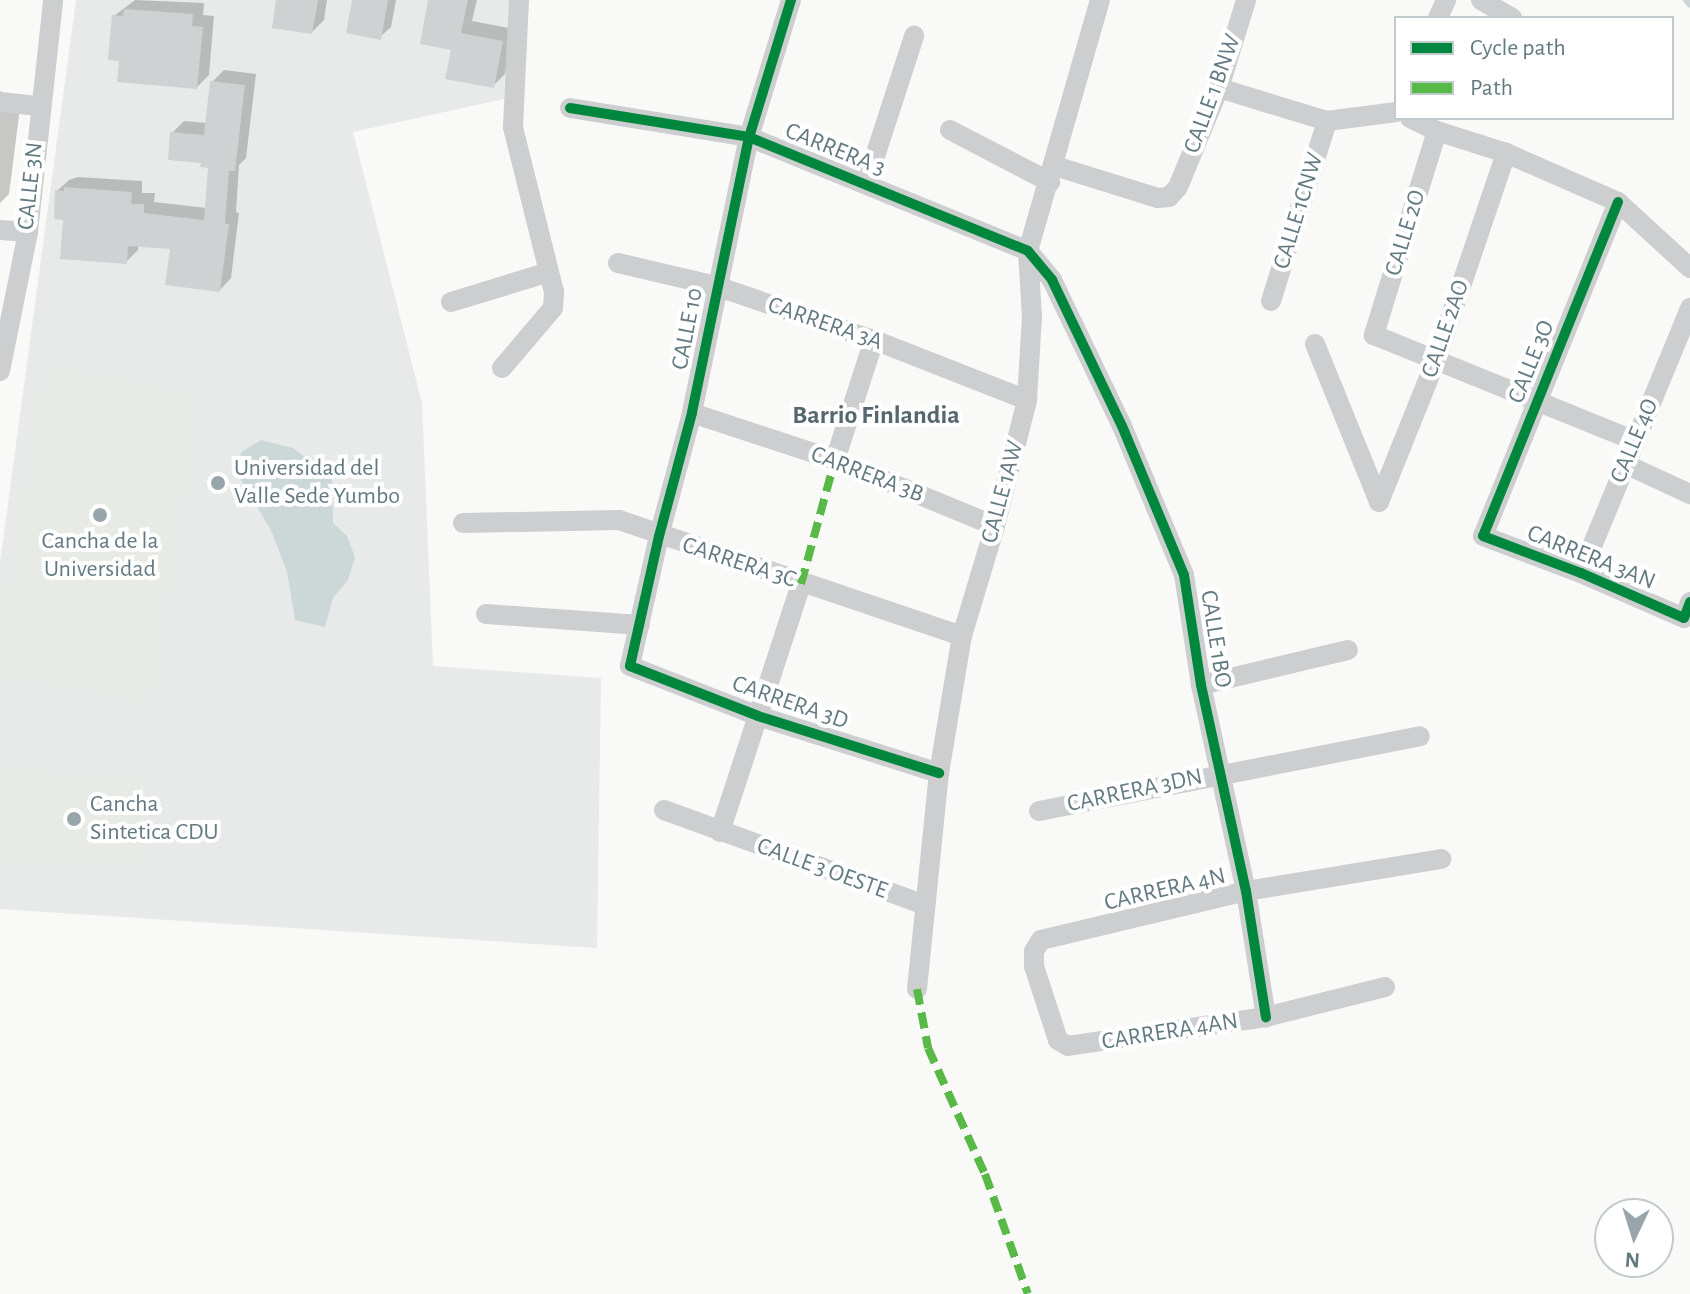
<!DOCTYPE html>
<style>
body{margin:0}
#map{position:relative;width:1690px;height:1294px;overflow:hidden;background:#f9f9f8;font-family:"Alegreya Sans",sans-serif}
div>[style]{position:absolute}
.built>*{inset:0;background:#e8e9e9}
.green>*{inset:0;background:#e8ebe5;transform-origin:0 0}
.water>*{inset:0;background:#ccd7d8}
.shadow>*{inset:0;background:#0003}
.stream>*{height:6px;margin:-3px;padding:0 3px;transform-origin:3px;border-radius:3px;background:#ccd7d8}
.building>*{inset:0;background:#cfd1d2}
.street>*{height:20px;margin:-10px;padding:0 10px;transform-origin:10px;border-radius:10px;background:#cdcecf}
.quiet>*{height:8px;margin-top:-4px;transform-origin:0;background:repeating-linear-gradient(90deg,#58b947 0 16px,transparent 0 24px)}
.cycleway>*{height:10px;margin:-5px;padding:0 5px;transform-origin:5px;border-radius:5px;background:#00873e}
.dots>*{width:22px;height:22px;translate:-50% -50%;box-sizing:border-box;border:4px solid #fff;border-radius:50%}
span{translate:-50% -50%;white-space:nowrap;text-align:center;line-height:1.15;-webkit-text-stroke:8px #fff;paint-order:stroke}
.street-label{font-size:24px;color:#647a83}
.poi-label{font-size:24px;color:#647a83}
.left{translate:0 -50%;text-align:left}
.neighbourhood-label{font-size:26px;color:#56676e;font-weight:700}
.legend{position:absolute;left:1394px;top:16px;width:280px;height:104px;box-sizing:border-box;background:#fff;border:2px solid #c1cacd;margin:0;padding:10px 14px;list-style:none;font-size:24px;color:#647a83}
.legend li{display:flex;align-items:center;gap:16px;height:40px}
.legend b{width:40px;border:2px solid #c1cacd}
.north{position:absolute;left:1594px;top:1198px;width:80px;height:80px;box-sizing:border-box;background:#fff;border:2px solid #c1cacd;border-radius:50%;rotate:184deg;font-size:22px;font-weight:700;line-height:32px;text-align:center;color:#647a83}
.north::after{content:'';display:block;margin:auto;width:28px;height:36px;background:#98a6ac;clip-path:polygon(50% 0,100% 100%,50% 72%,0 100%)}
</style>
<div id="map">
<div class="built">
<i style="clip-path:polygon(76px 0,509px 0,504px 99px,353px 132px,422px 403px,433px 666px,601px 678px,597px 948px,0 909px,0 563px)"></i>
</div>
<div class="green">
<i style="clip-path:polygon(45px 365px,200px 395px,149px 702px,0 676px,0 635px)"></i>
<i style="left:0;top:772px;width:149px;height:91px;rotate:1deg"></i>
</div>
<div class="water">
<i style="clip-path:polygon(261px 440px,293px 448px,332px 477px,333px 523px,347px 536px,355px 557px,348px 580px,333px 598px,325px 627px,295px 620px,287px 572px,271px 530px,238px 475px,241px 452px)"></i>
</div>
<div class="shadow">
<i style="clip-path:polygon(135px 0,204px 3px,203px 15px,214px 16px,209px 75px,197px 87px,122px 59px,114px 16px)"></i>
<i style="clip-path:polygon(278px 0,327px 0,324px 20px,312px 32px)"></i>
<i style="clip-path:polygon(353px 0,396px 0,391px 27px,380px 37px)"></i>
<i style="clip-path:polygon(430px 0,477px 0,472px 21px,514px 29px,505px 74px,493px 86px,453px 49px)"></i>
<i style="clip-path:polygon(224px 70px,256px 74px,246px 158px,239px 165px,236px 212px,239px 213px,231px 278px,220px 290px,172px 247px,138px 245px,138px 250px,126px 262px,65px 218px,57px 191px,69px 180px,78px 177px,142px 181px,142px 193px,155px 193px,154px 202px,207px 208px,210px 166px,172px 133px,184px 121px,207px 123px,212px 82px)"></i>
<i style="clip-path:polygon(0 91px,21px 100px,9px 194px,0 203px)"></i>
</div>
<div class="stream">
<i style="left:1686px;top:0;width:6px;rotate:51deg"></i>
</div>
<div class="building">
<i style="clip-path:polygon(276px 0,318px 0,312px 34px,272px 28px)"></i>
<i style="clip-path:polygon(352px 0,388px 0,381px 40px,346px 33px)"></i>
<i style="clip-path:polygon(428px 0,468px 0,461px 33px,503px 41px,494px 88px,445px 79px,451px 50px,420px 44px)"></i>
<i style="clip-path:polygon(124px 9px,193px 14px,192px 26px,203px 27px,197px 89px,117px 82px,119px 61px,108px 60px,112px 15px,123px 16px)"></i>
<i style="clip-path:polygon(210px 81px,245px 85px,235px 171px,229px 171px,225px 223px,229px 224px,220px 292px,165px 285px,170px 249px,128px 246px,127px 264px,60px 259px,63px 220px,54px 219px,55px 190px,64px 191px,64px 187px,132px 192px,131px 204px,144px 204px,144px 213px,204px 220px,208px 168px,200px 167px,201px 163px,168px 160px,170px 132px,204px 135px)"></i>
</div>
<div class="street">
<i style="left:791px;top:0;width:143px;rotate:107deg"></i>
<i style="left:749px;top:137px;width:282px;rotate:101.7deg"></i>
<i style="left:692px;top:413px;width:127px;rotate:105deg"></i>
<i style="left:659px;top:536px;width:133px;rotate:102.6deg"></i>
<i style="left:630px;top:666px;width:137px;rotate:21.3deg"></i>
<i style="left:758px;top:716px;width:190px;rotate:17.5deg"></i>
<i style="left:1481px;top:0;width:36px;rotate:30deg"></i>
<i style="left:1438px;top:18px;width:20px;rotate:-66deg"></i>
<i style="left:1219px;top:88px;width:113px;rotate:17deg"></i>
<i style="left:1327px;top:121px;width:70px;rotate:-7.4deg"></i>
<i style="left:0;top:102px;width:39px;rotate:6deg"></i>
<i style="left:570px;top:108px;width:181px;rotate:9.2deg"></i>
<i style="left:749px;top:137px;width:301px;rotate:22.2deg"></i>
<i style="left:1028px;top:251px;width:38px;rotate:50deg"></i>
<i style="left:1052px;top:280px;width:162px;rotate:64.4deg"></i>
<i style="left:1122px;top:426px;width:161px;rotate:67.4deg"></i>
<i style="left:1184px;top:575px;width:111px;rotate:81.2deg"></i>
<i style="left:1201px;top:685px;width:211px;rotate:77.7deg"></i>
<i style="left:1246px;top:891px;width:128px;rotate:81deg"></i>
<i style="left:1410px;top:118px;width:30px;rotate:26deg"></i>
<i style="left:1437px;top:131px;width:72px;rotate:17.7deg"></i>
<i style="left:1506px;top:153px;width:122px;rotate:23.6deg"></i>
<i style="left:1618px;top:202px;width:98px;rotate:42.5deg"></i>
<i style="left:950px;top:130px;width:113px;rotate:27.5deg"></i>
<i style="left:1437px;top:131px;width:214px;rotate:107.2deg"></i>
<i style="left:1374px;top:335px;width:282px;rotate:22.1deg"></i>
<i style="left:1055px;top:166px;width:108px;rotate:17.3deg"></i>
<i style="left:1158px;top:198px;width:11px;rotate:-5deg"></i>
<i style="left:1169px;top:197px;width:13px;rotate:-48deg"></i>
<i style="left:1178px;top:187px;width:107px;rotate:-67.5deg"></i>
<i style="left:1219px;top:88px;width:92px;rotate:-72.9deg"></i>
<i style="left:866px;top:184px;width:156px;rotate:-72deg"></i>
<i style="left:1618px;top:202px;width:360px;rotate:112deg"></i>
<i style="left:1483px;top:536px;width:105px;rotate:20.7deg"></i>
<i style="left:1581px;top:573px;width:112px;rotate:23.6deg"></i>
<i style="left:1684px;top:618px;width:17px;rotate:-69deg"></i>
<i style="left:0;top:230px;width:28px;rotate:4deg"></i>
<i style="left:618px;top:263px;width:101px;rotate:13.2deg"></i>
<i style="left:716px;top:286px;width:167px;rotate:18.9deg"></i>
<i style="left:874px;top:340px;width:164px;rotate:21.4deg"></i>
<i style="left:1271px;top:301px;width:189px;rotate:-72.7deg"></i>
<i style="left:451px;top:302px;width:102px;rotate:-17deg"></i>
<i style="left:1315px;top:344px;width:170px;rotate:67.9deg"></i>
<i style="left:502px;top:368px;width:79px;rotate:-49.6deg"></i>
<i style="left:553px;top:308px;width:16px;rotate:-86deg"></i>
<i style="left:554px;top:292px;width:170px;rotate:-104deg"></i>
<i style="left:513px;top:127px;width:127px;rotate:-87.3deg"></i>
<i style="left:0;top:371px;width:142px;rotate:-78.6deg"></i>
<i style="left:28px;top:232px;width:233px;rotate:-83.8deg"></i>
<i style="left:692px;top:413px;width:151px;rotate:18.2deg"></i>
<i style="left:835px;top:460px;width:173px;rotate:22.4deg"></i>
<i style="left:835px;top:460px;width:126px;rotate:-72deg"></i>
<i style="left:1625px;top:464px;width:72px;rotate:24.8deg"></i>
<i style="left:1379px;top:502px;width:153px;rotate:-68.1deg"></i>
<i style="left:1436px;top:360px;width:219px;rotate:-71.3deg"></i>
<i style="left:463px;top:523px;width:156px;rotate:-1.1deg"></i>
<i style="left:619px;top:520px;width:362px;rotate:18.7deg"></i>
<i style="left:1581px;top:573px;width:287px;rotate:-67.6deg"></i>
<i style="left:486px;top:614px;width:154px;rotate:4.1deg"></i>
<i style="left:1201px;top:685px;width:151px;rotate:-13.4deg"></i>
<i style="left:664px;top:810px;width:278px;rotate:20deg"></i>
<i style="left:1039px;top:811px;width:388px;rotate:-11.1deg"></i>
<i style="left:720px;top:832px;width:261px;rotate:-71.9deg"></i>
<i style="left:1385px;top:987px;width:123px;rotate:165.9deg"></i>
<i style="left:1266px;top:1017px;width:200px;rotate:171.7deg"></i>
<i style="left:1068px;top:1046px;width:12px;rotate:-149deg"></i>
<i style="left:1058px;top:1040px;width:78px;rotate:-108deg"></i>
<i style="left:1034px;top:966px;width:15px;rotate:-90deg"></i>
<i style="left:1034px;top:951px;width:13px;rotate:-58deg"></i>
<i style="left:1041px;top:940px;width:211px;rotate:-13.4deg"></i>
<i style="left:1246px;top:891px;width:198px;rotate:-9.3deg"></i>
<i style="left:917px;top:989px;width:217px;rotate:-84.2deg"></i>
<i style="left:939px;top:773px;width:139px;rotate:-80.5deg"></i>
<i style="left:962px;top:636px;width:115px;rotate:-73.3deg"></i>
<i style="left:995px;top:526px;width:130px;rotate:-75.7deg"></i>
<i style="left:1027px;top:400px;width:83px;rotate:-86.6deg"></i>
<i style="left:1032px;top:317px;width:66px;rotate:-93.5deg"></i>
<i style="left:1028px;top:251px;width:261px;rotate:-74deg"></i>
</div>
<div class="quiet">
<i style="left:801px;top:584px;width:129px;rotate:-74.7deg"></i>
<i style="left:917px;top:989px;width:60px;rotate:79.4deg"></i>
<i style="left:928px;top:1048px;width:138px;rotate:65.7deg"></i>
<i style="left:985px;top:1174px;width:127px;rotate:70.3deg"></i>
</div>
<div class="cycleway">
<i style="left:791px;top:0;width:143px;rotate:107deg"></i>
<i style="left:749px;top:137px;width:282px;rotate:101.7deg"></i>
<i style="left:692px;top:413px;width:127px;rotate:105deg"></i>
<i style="left:659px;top:536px;width:133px;rotate:102.6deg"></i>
<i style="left:630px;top:666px;width:137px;rotate:21.3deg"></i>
<i style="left:758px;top:716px;width:190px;rotate:17.5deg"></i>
<i style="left:570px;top:108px;width:181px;rotate:9.2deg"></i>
<i style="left:749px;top:137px;width:301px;rotate:22.2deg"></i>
<i style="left:1028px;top:251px;width:38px;rotate:50deg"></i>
<i style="left:1052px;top:280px;width:162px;rotate:64.4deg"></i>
<i style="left:1122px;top:426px;width:161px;rotate:67.4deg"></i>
<i style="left:1184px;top:575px;width:111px;rotate:81.2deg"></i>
<i style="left:1201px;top:685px;width:211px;rotate:77.7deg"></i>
<i style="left:1246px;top:891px;width:128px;rotate:81deg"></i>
<i style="left:1618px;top:202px;width:360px;rotate:112deg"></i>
<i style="left:1483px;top:536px;width:105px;rotate:20.7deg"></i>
<i style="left:1581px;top:573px;width:112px;rotate:23.6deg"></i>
<i style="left:1684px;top:618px;width:17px;rotate:-69deg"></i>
</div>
<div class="dots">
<i style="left:218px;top:483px;background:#98a6ac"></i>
<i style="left:100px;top:515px;background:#98a6ac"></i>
<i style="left:74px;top:819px;background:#98a6ac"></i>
</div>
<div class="street-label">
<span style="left:1213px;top:94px;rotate:-70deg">CALLE 1 BNW</span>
<span style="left:835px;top:150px;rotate:22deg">CARRERA 3</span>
<span style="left:31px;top:186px;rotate:-84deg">CALLE 3N</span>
<span style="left:1299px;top:211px;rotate:-73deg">CALLE 1CNW</span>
<span style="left:1406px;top:233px;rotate:-73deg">CALLE 2O</span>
<span style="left:825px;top:324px;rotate:19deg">CARRERA 3A</span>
<span style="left:688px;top:329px;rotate:-79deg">CALLE 10</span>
<span style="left:1446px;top:329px;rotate:-71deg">CALLE 2AO</span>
<span style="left:1532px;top:362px;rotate:-68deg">CALLE 3O</span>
<span style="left:1635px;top:441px;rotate:-67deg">CALLE 4O</span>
<span style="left:867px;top:475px;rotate:21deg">CARRERA 3B</span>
<span style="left:1003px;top:492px;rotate:-75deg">CALLE 1AW</span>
<span style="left:1591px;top:558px;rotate:22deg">CARRERA 3AN</span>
<span style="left:739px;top:563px;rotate:18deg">CARRERA 3C</span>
<span style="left:1215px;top:639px;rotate:81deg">CALLE 1BO</span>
<span style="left:790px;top:703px;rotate:19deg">CARRERA 3D</span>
<span style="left:1135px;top:791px;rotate:-12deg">CARRERA 3DN</span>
<span style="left:822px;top:869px;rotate:20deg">CALLE 3 OESTE</span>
<span style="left:1165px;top:890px;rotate:-13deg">CARRERA 4N</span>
<span style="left:1170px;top:1032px;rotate:-9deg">CARRERA 4AN</span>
</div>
<div class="poi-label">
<span class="left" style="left:234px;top:483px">Universidad del<br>Valle Sede Yumbo</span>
<span style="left:100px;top:556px">Cancha de la<br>Universidad</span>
<span class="left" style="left:90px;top:819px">Cancha<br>Sintetica CDU</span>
</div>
<div class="neighbourhood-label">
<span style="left:876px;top:416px">Barrio Finlandia</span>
</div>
<ul class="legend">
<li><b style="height:10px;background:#00873e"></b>Cycle path</li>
<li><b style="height:10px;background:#58b947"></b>Path</li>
</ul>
<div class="north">N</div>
</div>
